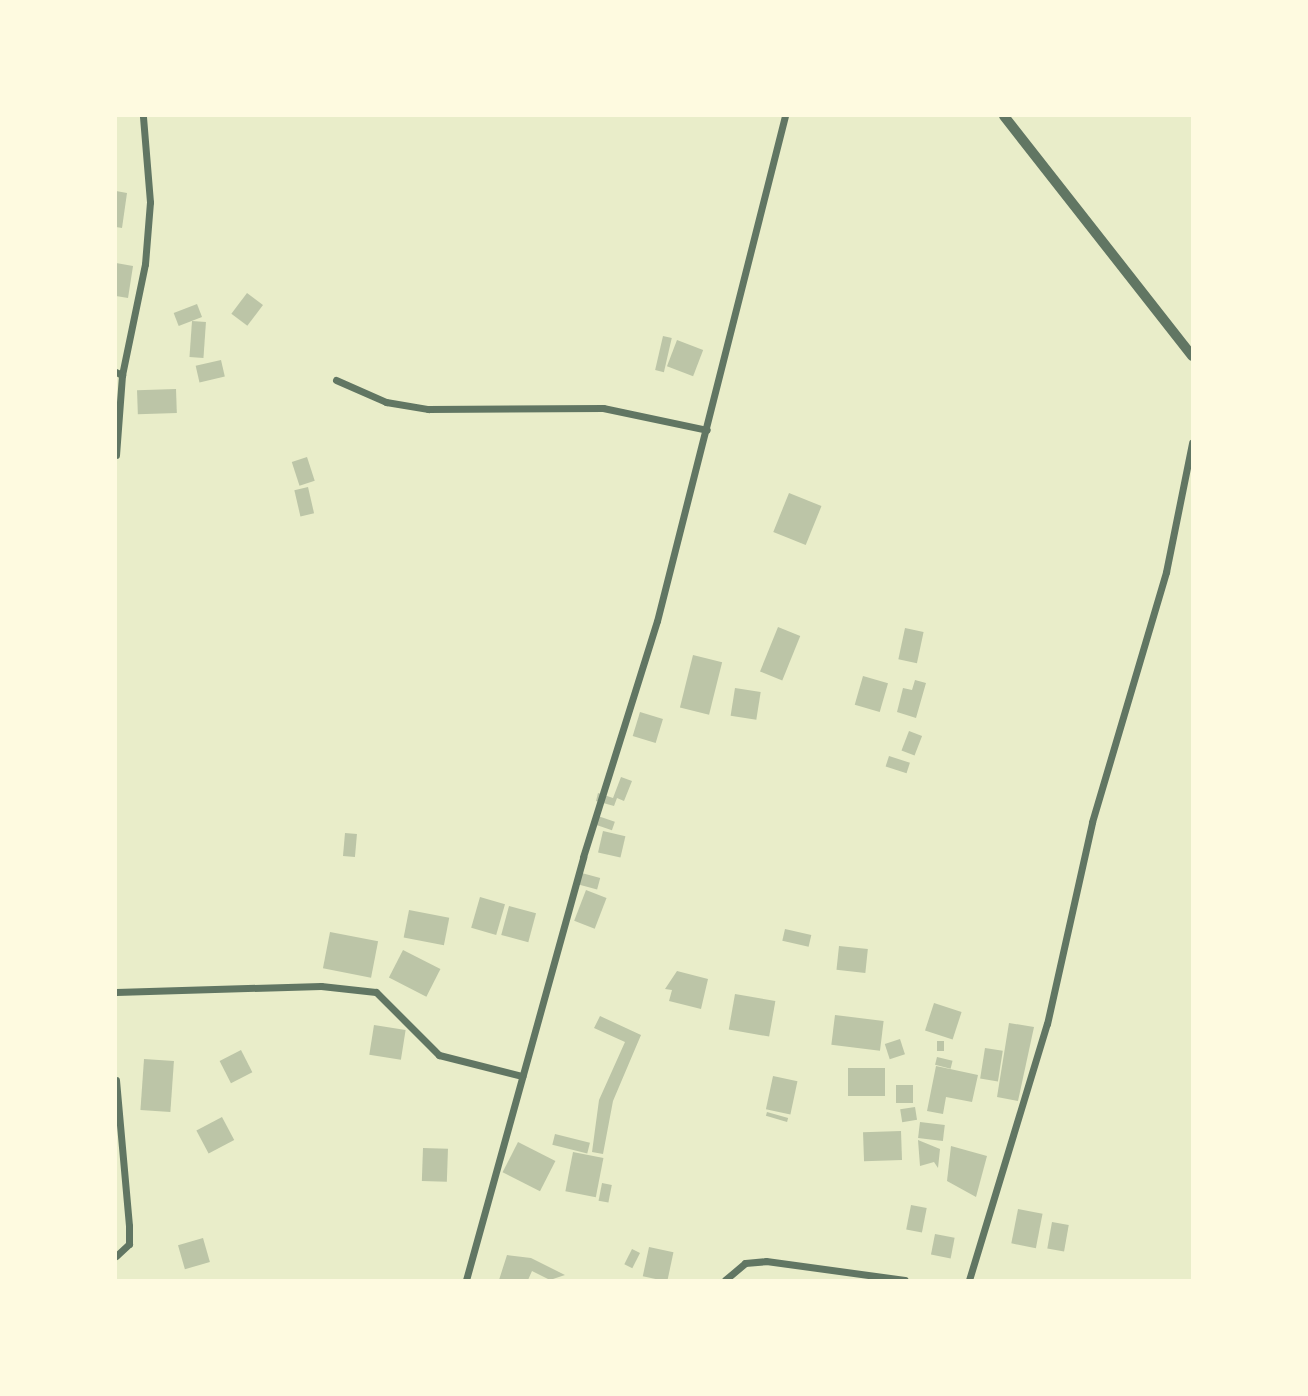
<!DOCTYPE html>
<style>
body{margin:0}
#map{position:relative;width:1308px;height:1396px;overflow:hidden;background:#e9edc9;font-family:Merriweather,serif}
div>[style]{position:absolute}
.building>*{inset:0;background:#bcc5a7;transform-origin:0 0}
.minor>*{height:7px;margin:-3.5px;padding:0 3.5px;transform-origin:3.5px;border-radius:3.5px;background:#617663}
.tertiary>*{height:10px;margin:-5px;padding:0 5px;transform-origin:5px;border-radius:5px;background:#617663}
span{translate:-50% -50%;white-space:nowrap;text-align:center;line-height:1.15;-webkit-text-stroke:6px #fefae0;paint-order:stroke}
.frame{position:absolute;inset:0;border:117px solid #fefae0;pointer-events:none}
</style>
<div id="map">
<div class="building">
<i style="clip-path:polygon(116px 191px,127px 193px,122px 228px,116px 227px)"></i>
<i style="clip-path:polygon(116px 263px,133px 266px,128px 298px,116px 296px)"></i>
<i style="left:247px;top:293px;width:20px;height:26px;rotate:37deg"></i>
<i style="left:197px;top:304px;width:14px;height:25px;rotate:69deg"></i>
<i style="left:192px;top:321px;width:14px;height:36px;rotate:4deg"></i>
<i style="left:663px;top:336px;width:9px;height:35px;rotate:13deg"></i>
<i style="left:677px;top:340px;width:28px;height:28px;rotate:21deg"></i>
<i style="left:221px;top:360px;width:17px;height:26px;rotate:77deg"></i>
<i style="left:176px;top:389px;width:24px;height:39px;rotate:88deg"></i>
<i style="left:307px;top:457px;width:25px;height:16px;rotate:72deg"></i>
<i style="left:308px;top:487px;width:27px;height:14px;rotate:77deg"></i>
<i style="left:789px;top:493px;width:35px;height:42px;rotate:22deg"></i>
<i style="left:778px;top:627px;width:24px;height:48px;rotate:22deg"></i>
<i style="left:905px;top:628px;width:19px;height:32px;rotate:12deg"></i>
<i style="left:693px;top:655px;width:30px;height:54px;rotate:14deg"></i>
<i style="left:863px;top:676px;width:26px;height:30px;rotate:16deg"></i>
<i style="clip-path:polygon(915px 680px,926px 683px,916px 718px,897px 712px,903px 688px,912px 690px)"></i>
<i style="left:735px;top:688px;width:26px;height:28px;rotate:9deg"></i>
<i style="left:640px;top:712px;width:24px;height:25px;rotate:17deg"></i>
<i style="left:909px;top:731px;width:14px;height:21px;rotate:21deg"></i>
<i style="left:889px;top:756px;width:22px;height:11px;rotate:18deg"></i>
<i style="clip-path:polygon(621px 777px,632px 781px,624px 801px,617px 798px,614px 806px,596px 801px,598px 793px,613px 798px)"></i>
<i style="left:595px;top:815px;width:21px;height:9px;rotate:19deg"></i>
<i style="left:603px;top:831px;width:23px;height:22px;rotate:13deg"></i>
<i style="left:345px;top:833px;width:12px;height:23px;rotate:5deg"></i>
<i style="left:578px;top:872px;width:23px;height:12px;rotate:15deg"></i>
<i style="left:586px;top:890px;width:22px;height:33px;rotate:21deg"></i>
<i style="left:480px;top:897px;width:26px;height:32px;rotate:16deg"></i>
<i style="left:509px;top:906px;width:28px;height:30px;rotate:15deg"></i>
<i style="left:409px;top:910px;width:41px;height:28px;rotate:11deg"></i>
<i style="left:785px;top:929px;width:27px;height:12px;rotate:13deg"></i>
<i style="left:330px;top:932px;width:49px;height:37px;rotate:11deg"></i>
<i style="left:839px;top:946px;width:29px;height:24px;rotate:6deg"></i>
<i style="left:403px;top:950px;width:42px;height:31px;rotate:27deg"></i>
<i style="clip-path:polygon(677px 971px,708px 979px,701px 1009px,669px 1001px,672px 990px,665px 989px)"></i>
<i style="left:735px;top:994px;width:41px;height:36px;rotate:10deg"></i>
<i style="left:934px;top:1003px;width:29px;height:29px;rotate:18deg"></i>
<i style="left:835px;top:1015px;width:49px;height:30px;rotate:7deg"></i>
<i style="clip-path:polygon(600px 1016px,641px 1035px,613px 1101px,603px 1154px,592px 1152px,599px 1100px,625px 1042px,594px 1028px)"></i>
<i style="clip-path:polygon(1009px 1023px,1034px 1027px,1018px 1101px,997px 1097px)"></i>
<i style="left:374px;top:1025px;width:32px;height:30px;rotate:9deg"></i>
<i style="left:900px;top:1039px;width:16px;height:16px;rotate:72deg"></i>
<i style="left:937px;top:1041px;width:7px;height:10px"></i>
<i style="left:985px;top:1048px;width:18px;height:31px;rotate:9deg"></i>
<i style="left:241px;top:1050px;width:25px;height:24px;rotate:63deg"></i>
<i style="left:937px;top:1057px;width:16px;height:8px;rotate:14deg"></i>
<i style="left:144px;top:1059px;width:30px;height:51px;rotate:4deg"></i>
<i style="clip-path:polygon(936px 1066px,978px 1075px,972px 1102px,946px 1097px,943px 1114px,927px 1111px)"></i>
<i style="left:848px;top:1068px;width:37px;height:28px"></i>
<i style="left:773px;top:1076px;width:25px;height:34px;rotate:12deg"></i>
<i style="left:896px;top:1085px;width:17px;height:18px"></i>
<i style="left:915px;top:1107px;width:13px;height:15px;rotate:81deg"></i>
<i style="left:767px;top:1112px;width:22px;height:4px;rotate:16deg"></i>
<i style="left:222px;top:1117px;width:26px;height:29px;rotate:62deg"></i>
<i style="left:920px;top:1122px;width:25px;height:16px;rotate:7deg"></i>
<i style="left:901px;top:1131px;width:29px;height:38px;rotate:88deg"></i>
<i style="left:555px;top:1134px;width:36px;height:11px;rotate:14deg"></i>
<i style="clip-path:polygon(918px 1140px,940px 1149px,938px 1168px,934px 1162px,920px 1166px)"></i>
<i style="left:518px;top:1142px;width:42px;height:34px;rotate:27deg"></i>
<i style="clip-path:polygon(951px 1146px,987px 1156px,976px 1197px,947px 1181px)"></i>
<i style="left:423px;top:1148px;width:25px;height:33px;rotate:2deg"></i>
<i style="left:573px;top:1152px;width:31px;height:40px;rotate:11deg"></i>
<i style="left:602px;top:1183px;width:10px;height:18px;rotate:11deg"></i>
<i style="left:911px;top:1205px;width:16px;height:25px;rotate:11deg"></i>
<i style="left:1018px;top:1209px;width:25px;height:35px;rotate:11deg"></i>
<i style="left:1052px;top:1222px;width:17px;height:27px;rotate:10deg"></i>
<i style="left:935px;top:1234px;width:20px;height:21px;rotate:11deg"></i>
<i style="left:203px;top:1238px;width:25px;height:26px;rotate:74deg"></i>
<i style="left:649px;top:1247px;width:25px;height:30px;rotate:12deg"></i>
<i style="left:632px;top:1249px;width:9px;height:17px;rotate:27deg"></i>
<i style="clip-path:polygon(507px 1255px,531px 1258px,565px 1275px,550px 1280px,532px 1271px,528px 1280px,499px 1280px)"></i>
</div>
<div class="minor">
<i style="left:116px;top:372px;width:7px;rotate:27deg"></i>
<i style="left:122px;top:375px;width:113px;rotate:-78.3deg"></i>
<i style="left:145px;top:264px;width:62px;rotate:-85.4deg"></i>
<i style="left:150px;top:202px;width:86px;rotate:-94.7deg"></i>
<i style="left:336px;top:380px;width:55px;rotate:23.7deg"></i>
<i style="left:386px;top:402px;width:43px;rotate:9.5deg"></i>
<i style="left:428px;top:409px;width:175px;rotate:-0.3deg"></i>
<i style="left:603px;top:408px;width:106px;rotate:11.9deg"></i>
<i style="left:116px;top:455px;width:80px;rotate:-85.7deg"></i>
<i style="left:116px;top:992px;width:205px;rotate:-1.7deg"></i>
<i style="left:321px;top:986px;width:55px;rotate:6.2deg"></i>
<i style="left:376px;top:992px;width:89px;rotate:45deg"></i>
<i style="left:439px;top:1055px;width:86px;rotate:14.2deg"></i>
<i style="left:116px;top:1080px;width:147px;rotate:84.9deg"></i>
<i style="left:129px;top:1226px;width:18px;rotate:90deg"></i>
<i style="left:129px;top:1244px;width:18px;rotate:137deg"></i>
<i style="left:466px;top:1280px;width:439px;rotate:-74.5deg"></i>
<i style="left:583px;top:857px;width:247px;rotate:-72.6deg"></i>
<i style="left:657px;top:621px;width:521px;rotate:-75.78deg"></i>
<i style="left:725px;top:1280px;width:26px;rotate:-40deg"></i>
<i style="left:745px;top:1263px;width:21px;rotate:-5deg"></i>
<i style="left:766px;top:1261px;width:140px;rotate:7.8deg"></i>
<i style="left:969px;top:1280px;width:268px;rotate:-73.1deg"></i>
<i style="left:1047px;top:1024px;width:207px;rotate:-77.4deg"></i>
<i style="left:1092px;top:822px;width:261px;rotate:-73.5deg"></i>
<i style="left:1166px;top:572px;width:132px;rotate:-78.6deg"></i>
</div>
<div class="tertiary">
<i style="left:1004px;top:116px;width:305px;rotate:51.9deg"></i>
</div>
<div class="frame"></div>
</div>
